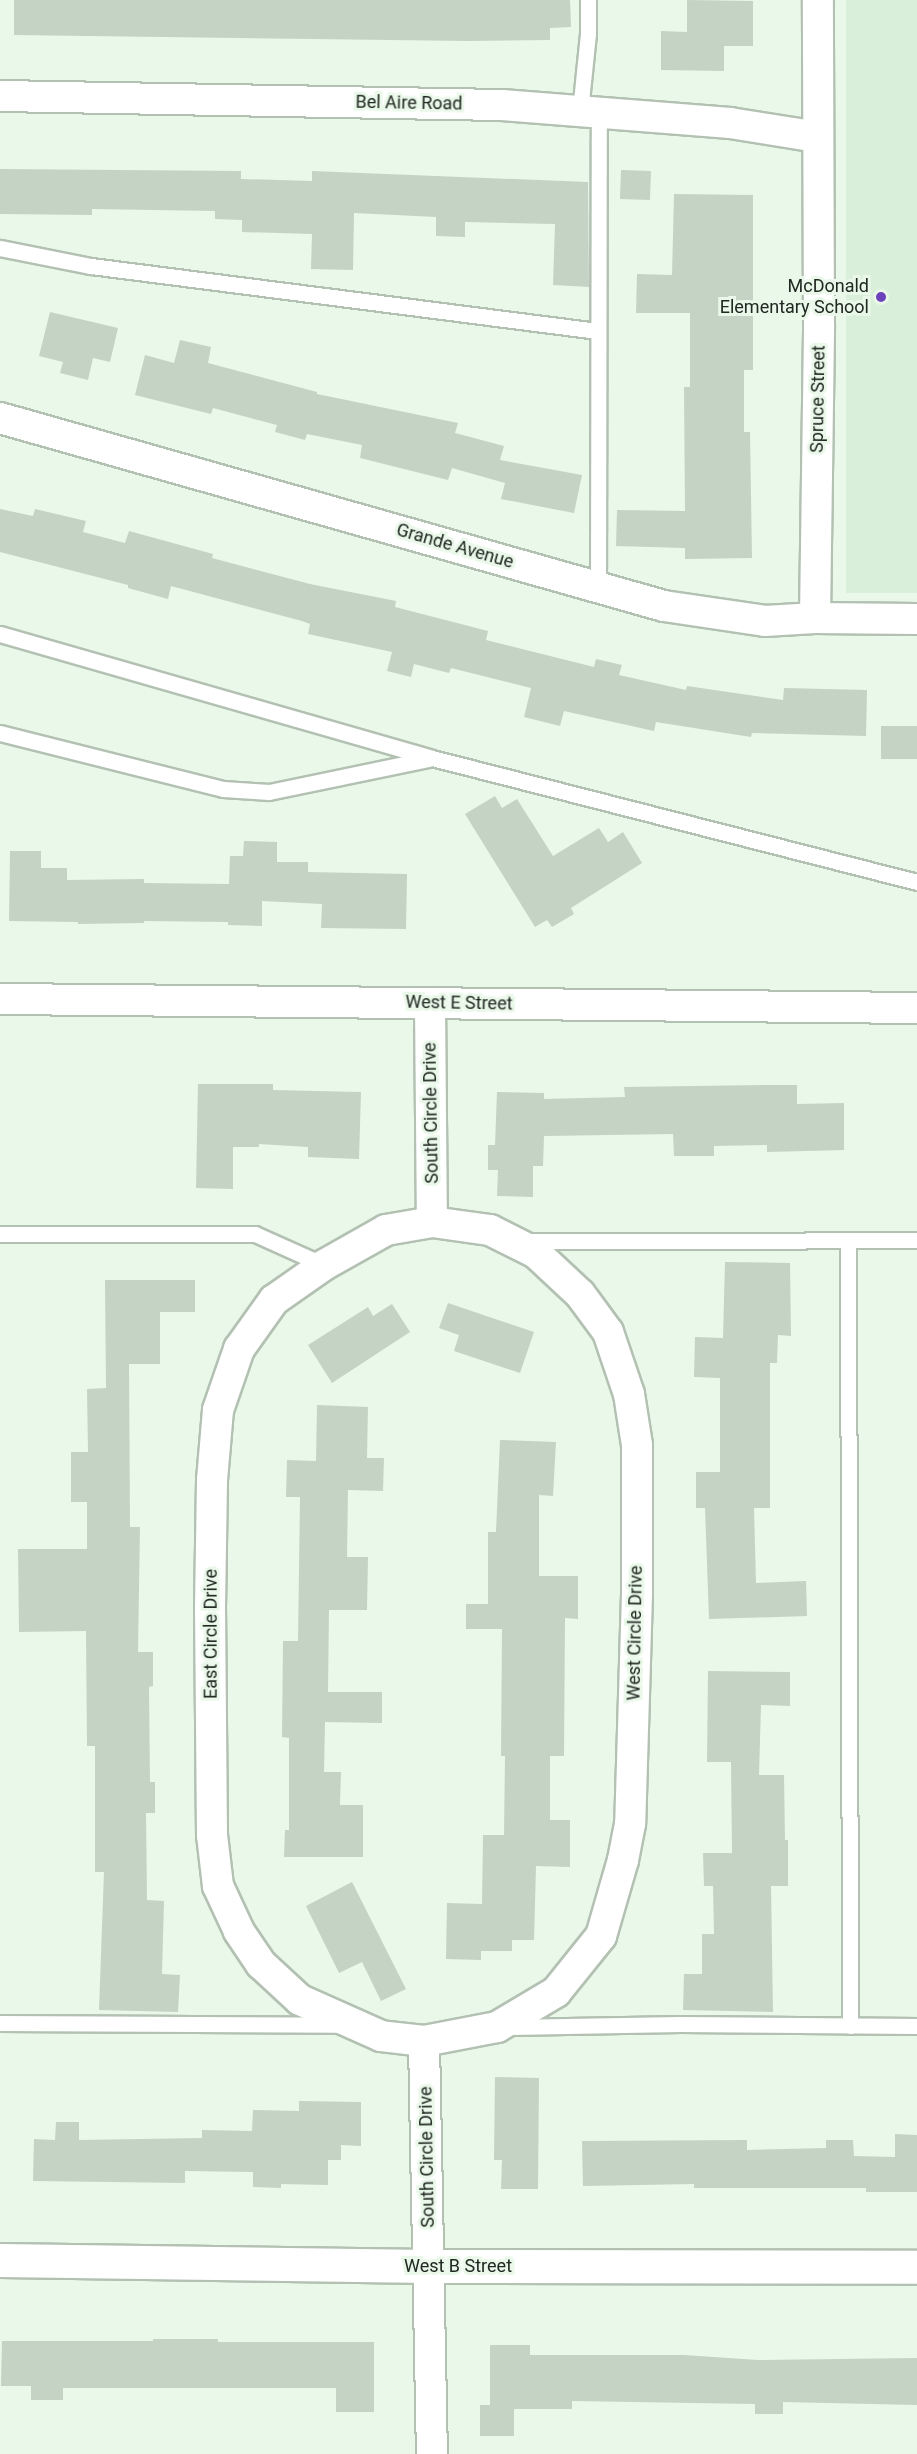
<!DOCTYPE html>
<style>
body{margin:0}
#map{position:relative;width:917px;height:2454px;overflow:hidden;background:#e9f8e9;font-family:Roboto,sans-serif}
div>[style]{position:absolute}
.built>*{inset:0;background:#daefda;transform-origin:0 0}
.building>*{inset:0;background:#c4d3c4;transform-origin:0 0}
.roads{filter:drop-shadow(2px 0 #b3c1b3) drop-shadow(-2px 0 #b3c1b3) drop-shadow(0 2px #b3c1b3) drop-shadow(0 -2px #b3c1b3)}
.service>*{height:15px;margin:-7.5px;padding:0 7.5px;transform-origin:7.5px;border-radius:7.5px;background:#fff}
.minor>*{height:30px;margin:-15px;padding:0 15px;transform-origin:15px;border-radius:15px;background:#fff}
.tertiary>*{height:33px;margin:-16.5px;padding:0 16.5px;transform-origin:16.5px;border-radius:16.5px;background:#fff}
.dots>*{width:16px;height:16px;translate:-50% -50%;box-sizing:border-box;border:3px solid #e9f8e9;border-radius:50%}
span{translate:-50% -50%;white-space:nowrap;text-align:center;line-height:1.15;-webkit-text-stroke:6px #e9f8e9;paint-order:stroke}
.street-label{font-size:18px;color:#212721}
.poi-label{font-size:18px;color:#212721}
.right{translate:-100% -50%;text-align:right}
</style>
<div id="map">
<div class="built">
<i style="left:846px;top:0;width:71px;height:593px"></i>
</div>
<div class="building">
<i style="clip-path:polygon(14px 0,570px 0,571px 27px,550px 28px,550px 40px,468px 41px,14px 35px)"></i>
<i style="clip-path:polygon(687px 0,753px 1px,753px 46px,724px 46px,724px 71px,661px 70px,661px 31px,687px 32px)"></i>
<i style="clip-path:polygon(0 169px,241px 171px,241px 179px,312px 181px,312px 171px,588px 182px,589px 287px,553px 285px,555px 224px,465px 222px,465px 237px,436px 236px,436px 217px,354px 213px,353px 270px,311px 269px,312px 234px,242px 232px,242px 220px,215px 219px,215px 211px,92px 209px,92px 215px,0 214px)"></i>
<i style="left:621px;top:170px;width:30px;height:29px;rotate:2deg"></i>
<i style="clip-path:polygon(674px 194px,753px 195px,753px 370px,744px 370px,744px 432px,750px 432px,752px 558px,685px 559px,685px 548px,616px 546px,617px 510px,685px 511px,684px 387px,690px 387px,690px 313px,636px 313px,637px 274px,672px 275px)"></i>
<i style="clip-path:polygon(50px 312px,118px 328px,110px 362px,93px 358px,88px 380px,60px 373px,63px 362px,39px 356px)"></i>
<i style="clip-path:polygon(180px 340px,211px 347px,208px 363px,317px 392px,317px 394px,458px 423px,455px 433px,504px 446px,500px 460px,582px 475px,574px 513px,501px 499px,505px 483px,452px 468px,448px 480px,360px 458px,362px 445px,307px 434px,305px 440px,275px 432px,277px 425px,213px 408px,211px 414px,135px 395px,145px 355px,174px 363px)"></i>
<i style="clip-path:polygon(0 509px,33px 516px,35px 509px,86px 521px,83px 532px,125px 543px,129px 531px,213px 554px,212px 558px,310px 584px,396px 601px,395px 607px,488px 631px,486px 640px,594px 667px,596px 659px,622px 665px,619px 675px,686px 690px,687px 686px,783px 700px,784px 688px,867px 690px,866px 736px,752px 733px,751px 737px,656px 722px,654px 731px,564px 711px,560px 726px,524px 717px,531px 688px,451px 668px,449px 673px,414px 664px,411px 677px,387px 671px,392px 652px,308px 634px,310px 624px,302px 621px,171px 586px,168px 599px,128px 588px,128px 585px,0 552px)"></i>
<i style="left:881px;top:726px;width:36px;height:33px"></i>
<i style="clip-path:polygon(495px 796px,502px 808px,517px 799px,553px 856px,599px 828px,608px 842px,623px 832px,642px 863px,571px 908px,574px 914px,552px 927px,547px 920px,535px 927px,465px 814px)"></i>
<i style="clip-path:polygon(244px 841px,277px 842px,277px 862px,308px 862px,308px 872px,407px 874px,406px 929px,321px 928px,322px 904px,262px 901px,262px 926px,228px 925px,228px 922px,144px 921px,144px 923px,78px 924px,78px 922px,9px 921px,10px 851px,41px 851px,41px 868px,67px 868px,67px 880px,144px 879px,144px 883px,229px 884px,230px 856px,243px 856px)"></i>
<i style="clip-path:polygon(198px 1084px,273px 1084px,273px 1090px,361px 1092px,359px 1159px,308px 1157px,308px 1147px,259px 1144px,259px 1147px,233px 1147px,233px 1189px,196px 1188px)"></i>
<i style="clip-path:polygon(766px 1085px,797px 1085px,797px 1104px,844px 1103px,844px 1150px,767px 1152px,767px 1145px,714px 1146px,714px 1156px,674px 1156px,673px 1134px,544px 1136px,543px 1166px,533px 1166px,533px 1197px,497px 1196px,498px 1170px,488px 1170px,488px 1145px,495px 1145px,497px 1092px,544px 1093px,544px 1099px,625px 1097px,624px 1087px)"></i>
<i style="clip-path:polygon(725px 1262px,790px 1263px,791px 1336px,778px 1335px,777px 1363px,770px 1363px,770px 1508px,754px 1508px,756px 1583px,806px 1581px,807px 1616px,709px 1619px,705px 1508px,696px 1508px,696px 1472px,720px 1472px,720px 1378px,694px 1377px,695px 1337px,723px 1338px)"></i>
<i style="clip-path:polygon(105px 1280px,195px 1280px,195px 1312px,160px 1312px,160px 1364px,129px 1364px,130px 1527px,140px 1527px,138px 1652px,153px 1652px,153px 1686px,149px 1687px,150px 1782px,155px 1782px,155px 1813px,146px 1813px,147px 1900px,164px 1901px,162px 1974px,180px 1975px,178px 2012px,99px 2010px,104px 1872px,95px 1872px,95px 1746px,87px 1746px,86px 1631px,19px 1632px,18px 1549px,87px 1549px,87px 1502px,71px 1502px,71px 1452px,88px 1452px,87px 1389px,106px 1388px)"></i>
<i style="clip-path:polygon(448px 1303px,534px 1332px,520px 1373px,454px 1351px,459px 1335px,439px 1328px)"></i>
<i style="clip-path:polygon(392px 1304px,410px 1332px,332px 1383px,308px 1345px,368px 1307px,373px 1316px)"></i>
<i style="clip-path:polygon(317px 1405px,368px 1407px,367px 1458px,384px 1458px,383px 1491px,348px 1490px,347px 1557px,368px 1557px,367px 1610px,329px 1610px,328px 1692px,382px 1692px,382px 1723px,325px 1722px,324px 1772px,341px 1772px,340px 1805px,363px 1805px,363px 1857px,284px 1857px,285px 1830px,289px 1830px,289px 1738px,282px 1737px,283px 1641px,298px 1641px,300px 1497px,286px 1497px,287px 1460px,316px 1461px)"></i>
<i style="clip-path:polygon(500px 1440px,556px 1442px,553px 1496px,539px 1495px,539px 1576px,578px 1576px,578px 1619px,565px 1618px,564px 1756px,550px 1756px,550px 1820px,570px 1820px,570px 1867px,536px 1866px,534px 1940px,512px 1940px,512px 1951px,481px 1951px,481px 1960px,446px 1959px,447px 1903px,482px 1904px,483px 1835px,504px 1835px,505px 1756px,501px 1756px,502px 1629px,466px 1629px,466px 1604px,488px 1604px,488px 1532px,496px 1532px)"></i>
<i style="clip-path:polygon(708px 1671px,790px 1672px,790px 1706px,761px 1705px,759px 1775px,784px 1775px,785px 1840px,788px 1840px,788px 1886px,771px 1886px,773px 2012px,683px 2010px,684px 1974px,702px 1974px,702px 1934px,714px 1934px,713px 1886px,704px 1886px,703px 1853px,732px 1853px,731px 1762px,707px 1762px)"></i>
<i style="clip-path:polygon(352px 1882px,406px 1989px,381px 2001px,362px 1962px,339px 1973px,306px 1906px)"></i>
<i style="clip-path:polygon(495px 2077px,539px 2078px,538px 2189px,501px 2189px,502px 2160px,494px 2160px)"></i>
<i style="clip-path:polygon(299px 2101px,361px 2102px,361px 2146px,341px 2145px,341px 2160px,328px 2160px,328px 2185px,281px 2184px,281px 2188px,253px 2187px,253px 2172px,185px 2171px,185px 2183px,33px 2181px,34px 2139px,55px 2140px,56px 2122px,79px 2122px,79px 2140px,202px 2138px,202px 2130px,252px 2131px,253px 2110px,299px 2111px)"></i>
<i style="clip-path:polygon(895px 2134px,917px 2135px,917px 2192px,866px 2192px,866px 2188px,694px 2188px,694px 2184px,583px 2186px,582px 2141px,747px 2140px,747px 2150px,826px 2148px,826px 2140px,853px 2140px,854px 2156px,895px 2157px)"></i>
<i style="clip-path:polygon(153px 2339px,218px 2339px,218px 2342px,374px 2342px,374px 2412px,336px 2412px,336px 2388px,63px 2388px,63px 2400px,31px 2400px,31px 2386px,1px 2386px,2px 2341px,153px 2341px)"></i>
<i style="clip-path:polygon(490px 2345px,530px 2345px,530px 2355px,684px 2355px,758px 2360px,917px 2358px,917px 2405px,783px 2402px,783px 2414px,755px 2414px,755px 2404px,572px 2401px,572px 2409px,514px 2409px,514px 2436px,480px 2436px,480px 2405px,490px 2405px)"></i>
</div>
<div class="roads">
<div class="service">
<i style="left:580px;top:111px;width:78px;rotate:-84.1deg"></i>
<i style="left:588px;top:33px;width:33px;rotate:-90deg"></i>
<i style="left:0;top:248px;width:93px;rotate:11.2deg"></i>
<i style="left:91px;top:266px;width:511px;rotate:7.31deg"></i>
<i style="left:598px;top:587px;width:475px;rotate:-89.9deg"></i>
<i style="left:0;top:634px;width:449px;rotate:16deg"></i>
<i style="left:432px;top:758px;width:501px;rotate:14.34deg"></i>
<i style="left:0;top:733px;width:230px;rotate:14.1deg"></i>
<i style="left:223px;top:789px;width:46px;rotate:3.7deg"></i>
<i style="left:269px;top:792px;width:163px;rotate:-11.7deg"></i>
<i style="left:0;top:1234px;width:255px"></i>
<i style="left:255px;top:1234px;width:76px;rotate:24.2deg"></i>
<i style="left:848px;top:1240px;width:786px;rotate:89.85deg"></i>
<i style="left:526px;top:1241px;width:391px;rotate:-0.1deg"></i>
<i style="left:0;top:2023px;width:339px;rotate:0.3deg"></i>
<i style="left:509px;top:2027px;width:172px;rotate:-1deg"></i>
<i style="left:681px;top:2024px;width:236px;rotate:0.5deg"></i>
</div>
<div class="minor">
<i style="left:0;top:96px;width:502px;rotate:1.03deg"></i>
<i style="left:502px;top:105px;width:229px;rotate:4.5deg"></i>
<i style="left:730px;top:123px;width:88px;rotate:9.1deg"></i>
<i style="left:0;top:418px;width:690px;rotate:15.81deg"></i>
<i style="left:664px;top:606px;width:102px;rotate:8.4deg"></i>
<i style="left:765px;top:621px;width:50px;rotate:-3.4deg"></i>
<i style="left:815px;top:618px;width:102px;rotate:0.6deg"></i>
<i style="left:815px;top:618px;width:293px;rotate:-89.2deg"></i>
<i style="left:819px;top:325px;width:325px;rotate:-90.2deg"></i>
<i style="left:0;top:999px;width:917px;rotate:0.56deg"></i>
<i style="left:430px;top:1003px;width:219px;rotate:89.5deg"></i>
<i style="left:432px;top:1222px;width:59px;rotate:7.9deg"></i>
<i style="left:490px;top:1230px;width:51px;rotate:26.6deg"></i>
<i style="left:536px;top:1253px;width:60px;rotate:43deg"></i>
<i style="left:580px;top:1294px;width:47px;rotate:53.6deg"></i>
<i style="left:608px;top:1332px;width:65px;rotate:71.3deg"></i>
<i style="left:629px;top:1394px;width:52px;rotate:81.1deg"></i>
<i style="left:637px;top:1445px;width:149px;rotate:90deg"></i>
<i style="left:637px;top:1594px;width:230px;rotate:91.7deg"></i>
<i style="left:630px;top:1824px;width:37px;rotate:101deg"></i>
<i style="left:623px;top:1860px;width:79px;rotate:106.1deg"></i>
<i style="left:601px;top:1936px;width:72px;rotate:128.8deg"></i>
<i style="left:556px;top:1992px;width:69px;rotate:149.3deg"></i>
<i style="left:497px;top:2027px;width:74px;rotate:169.1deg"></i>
<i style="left:424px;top:2041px;width:43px;rotate:-173.4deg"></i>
<i style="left:381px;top:2036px;width:89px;rotate:-156deg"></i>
<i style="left:300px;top:2000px;width:53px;rotate:-137.3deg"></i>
<i style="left:261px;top:1964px;width:40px;rotate:-124deg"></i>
<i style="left:239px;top:1931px;width:50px;rotate:-115deg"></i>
<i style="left:218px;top:1886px;width:51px;rotate:-96.7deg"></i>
<i style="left:212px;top:1835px;width:227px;rotate:-90.5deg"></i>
<i style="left:210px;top:1608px;width:128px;rotate:-89.1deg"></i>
<i style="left:212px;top:1480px;width:70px;rotate:-85.1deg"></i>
<i style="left:218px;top:1410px;width:65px;rotate:-71deg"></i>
<i style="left:239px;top:1349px;width:60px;rotate:-54.5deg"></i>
<i style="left:274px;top:1300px;width:61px;rotate:-35deg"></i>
<i style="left:324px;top:1265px;width:71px;rotate:-29.4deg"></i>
<i style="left:386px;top:1230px;width:47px;rotate:-9.9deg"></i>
<i style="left:424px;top:2041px;width:413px;rotate:88.9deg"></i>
</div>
<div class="tertiary">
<i style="left:0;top:2260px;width:429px;rotate:0.8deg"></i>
<i style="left:429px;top:2266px;width:488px;rotate:0.1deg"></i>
</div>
</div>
<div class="dots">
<i style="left:881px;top:297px;background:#6d43bb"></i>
</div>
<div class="street-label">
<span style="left:409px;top:103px;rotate:1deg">Bel Aire Road</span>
<span style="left:818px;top:399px;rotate:-89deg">Spruce Street</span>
<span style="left:455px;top:546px;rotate:16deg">Grande Avenue</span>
<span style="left:459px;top:1003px;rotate:1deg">West E Street</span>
<span style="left:431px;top:1113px;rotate:-91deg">South Circle Drive</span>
<span style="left:635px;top:1633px;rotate:-89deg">West Circle Drive</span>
<span style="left:211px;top:1634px;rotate:-90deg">East Circle Drive</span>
<span style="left:427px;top:2157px;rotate:-91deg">South Circle Drive</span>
<span style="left:458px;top:2266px">West B Street</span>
</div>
<div class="poi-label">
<span class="right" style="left:869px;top:297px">McDonald<br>Elementary School</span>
</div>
</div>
